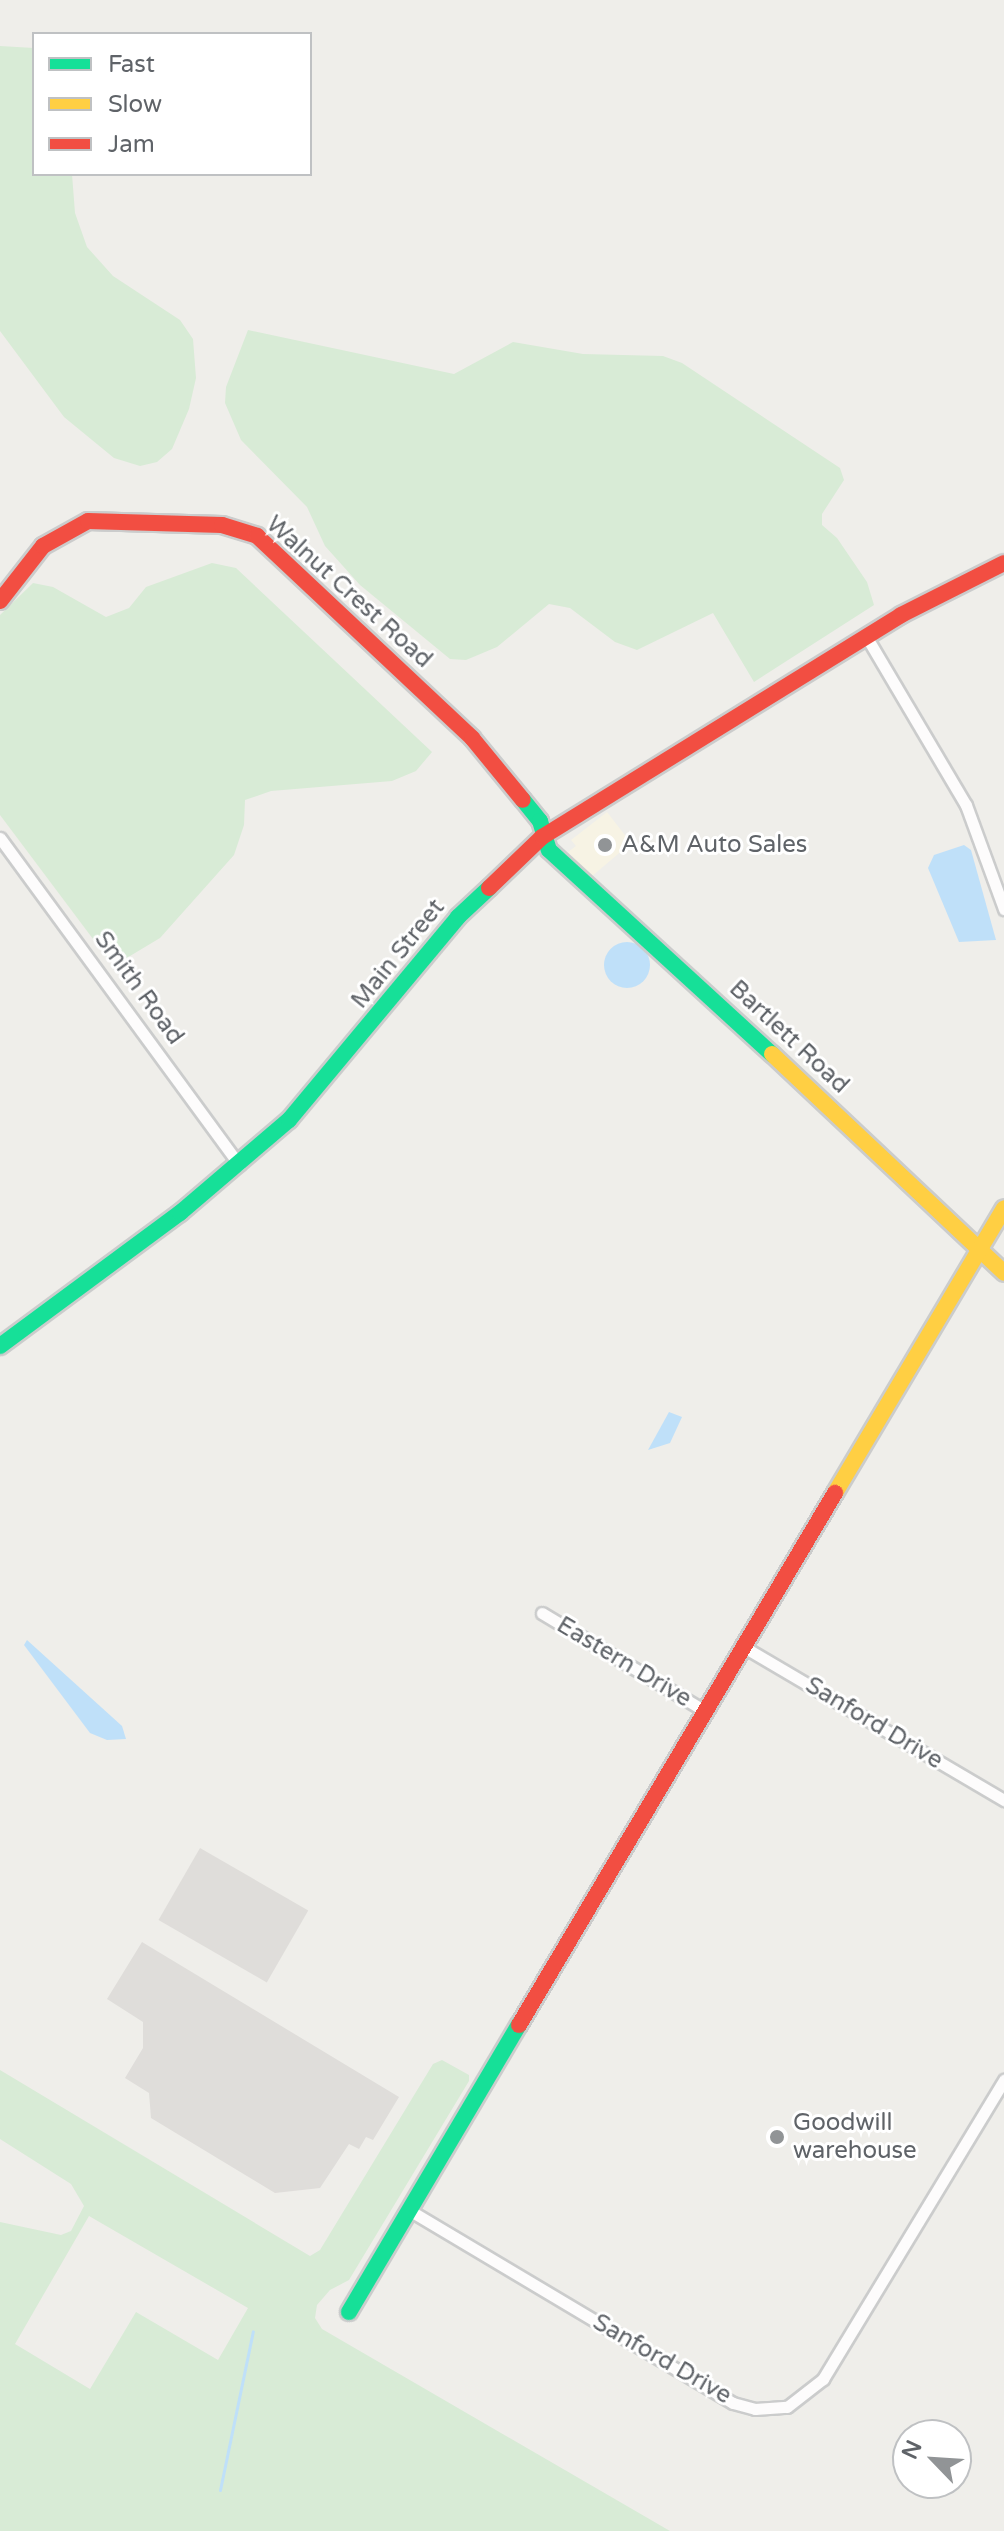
<!DOCTYPE html>
<style>
body{margin:0}
#map{position:relative;width:1004px;height:2531px;overflow:hidden;background:#efeeea;font-family:"Varela Round",sans-serif}
div>[style]{position:absolute}
.commercial>*{inset:0;background:#f7f3e4}
.industrial>*{inset:0;background:#dfddda;transform-origin:0 0}
.green>*{inset:0;background:#d8ebd6}
.water>*{inset:0;background:#bfe0f9}
.round{border-radius:50%}
.stream>*{height:3px;margin:-1.5px;padding:0 1.5px;transform-origin:1.5px;border-radius:1.5px;background:#bfe0f9}
.roads{filter:drop-shadow(2px 0 #cbcccc) drop-shadow(-2px 0 #cbcccc) drop-shadow(0 2px #cbcccc) drop-shadow(0 -2px #cbcccc)}
.street>*{height:11px;margin:-5.5px;padding:0 5.5px;transform-origin:5.5px;border-radius:5.5px;background:#fdfcfc}
.fast>*{height:16px;margin:-8px;padding:0 8px;transform-origin:8px;border-radius:8px;background:#16e098}
.slow>*{height:16px;margin:-8px;padding:0 8px;transform-origin:8px;border-radius:8px;background:#ffcf43}
.jam>*{height:16px;margin:-8px;padding:0 8px;transform-origin:8px;border-radius:8px;background:#f24e42}
.dots>*{width:22px;height:22px;translate:-50% -50%;box-sizing:border-box;border:4px solid #fff;border-radius:50%}
span{translate:-50% -50%;white-space:nowrap;text-align:center;line-height:1.15;-webkit-text-stroke:6px #fff;paint-order:stroke}
.street-label{font-size:24px;color:#5f6368}
.poi-label{font-size:24px;color:#5f6368}
.left{translate:0 -50%;text-align:left}
.legend{position:absolute;left:32px;top:32px;width:280px;height:144px;box-sizing:border-box;background:#fff;border:2px solid #bfc1c3;margin:0;padding:10px 14px;list-style:none;font-size:24px;color:#5f6368}
.legend li{display:flex;align-items:center;gap:16px;height:40px}
.legend b{width:40px;border:2px solid #bfc1c3}
.north{position:absolute;left:892px;top:2419px;width:80px;height:80px;box-sizing:border-box;background:#fff;border:2px solid #bfc1c3;border-radius:50%;rotate:295deg;font-size:22px;font-weight:700;line-height:32px;text-align:center;color:#5f6368}
.north::after{content:'';display:block;margin:auto;width:28px;height:36px;background:#919496;clip-path:polygon(50% 0,100% 100%,50% 72%,0 100%)}
</style>
<div id="map">
<div class="commercial">
<i style="clip-path:polygon(607px 812px,631px 843px,591px 877px,568px 852px,576px 846px,571px 840px)"></i>
</div>
<div class="industrial">
<i style="left:200px;top:1848px;width:125px;height:83px;rotate:30deg"></i>
<i style="clip-path:polygon(142px 1942px,399px 2097px,373px 2140px,366px 2137px,359px 2149px,349px 2144px,320px 2188px,275px 2193px,151px 2118px,149px 2093px,125px 2078px,143px 2048px,143px 2022px,107px 1999px)"></i>
</div>
<div class="green">
<i style="clip-path:polygon(0 46px,34px 48px,34px 174px,72px 174px,75px 213px,87px 247px,113px 276px,180px 320px,193px 339px,196px 378px,189px 409px,172px 449px,157px 462px,140px 466px,114px 458px,64px 417px,0 331px)"></i>
<i style="clip-path:polygon(248px 330px,454px 374px,513px 342px,583px 354px,663px 356px,682px 363px,840px 468px,844px 480px,822px 514px,822px 525px,837px 538px,867px 582px,874px 605px,754px 682px,713px 613px,637px 650px,615px 642px,570px 608px,549px 604px,497px 647px,466px 660px,450px 659px,360px 585px,325px 546px,307px 507px,241px 440px,225px 403px,226px 387px)"></i>
<i style="clip-path:polygon(212px 563px,236px 568px,432px 752px,416px 771px,392px 781px,271px 791px,245px 800px,244px 825px,234px 855px,160px 938px,120px 962px,108px 959px,0 815px,0 615px,33px 583px,53px 587px,106px 617px,129px 608px,146px 587px)"></i>
<i style="clip-path:polygon(evenodd,442px 2060px,469px 2075px,469px 2081px,349px 2280px,330px 2290px,317px 2305px,315px 2318px,322px 2329px,670px 2531px,0 2531px,0 2222px,61px 2235px,71px 2231px,84px 2206px,71px 2184px,0 2139px,0 2070px,310px 2256px,320px 2250px,433px 2064px,442px 2060px,89px 2216px,248px 2308px,218px 2360px,136px 2312px,90px 2389px,15px 2344px,89px 2216px)"></i>
</div>
<div class="water">
<i style="clip-path:polygon(964px 845px,971px 850px,996px 940px,959px 942px,928px 868px,934px 855px)"></i>
<i class="round" style="left:604px;top:942px;width:46px;height:46px"></i>
<i style="clip-path:polygon(669px 1412px,682px 1417px,670px 1443px,648px 1450px)"></i>
<i style="clip-path:polygon(27px 1640px,122px 1726px,126px 1739px,107px 1740px,90px 1733px,24px 1645px)"></i>
</div>
<div class="stream">
<i style="left:220px;top:2490px;width:162px;rotate:-78.3deg"></i>
</div>
<div class="roads">
<div class="street">
<i style="left:866px;top:636px;width:196px;rotate:59.4deg"></i>
<i style="left:966px;top:805px;width:111px;rotate:69.9deg"></i>
<i style="left:0;top:838px;width:405px;rotate:53.8deg"></i>
<i style="left:542px;top:1613px;width:190px;rotate:31deg"></i>
<i style="left:744px;top:1647px;width:302px;rotate:30.5deg"></i>
<i style="left:409px;top:2210px;width:377px;rotate:30.8deg"></i>
<i style="left:733px;top:2403px;width:23px;rotate:15deg"></i>
<i style="left:755px;top:2409px;width:32px;rotate:-4deg"></i>
<i style="left:787px;top:2407px;width:46px;rotate:-37.9deg"></i>
<i style="left:823px;top:2379px;width:350px;rotate:-58.8deg"></i>
</div>
<div class="fast">
<i style="left:523px;top:800px;width:27px;rotate:51deg"></i>
<i style="left:540px;top:821px;width:30px;rotate:73deg"></i>
<i style="left:549px;top:850px;width:302px;rotate:42.5deg"></i>
<i style="left:0;top:1346px;width:224px;rotate:-36.5deg"></i>
<i style="left:180px;top:1213px;width:143px;rotate:-40.5deg"></i>
<i style="left:289px;top:1120px;width:264px;rotate:-50.2deg"></i>
<i style="left:458px;top:917px;width:42px;rotate:-43.1deg"></i>
<i style="left:349px;top:2312px;width:334px;rotate:-59.4deg"></i>
</div>
<div class="slow">
<i style="left:772px;top:1054px;width:319px;rotate:43.3deg"></i>
<i style="left:835px;top:1493px;width:331px;rotate:-59.3deg"></i>
</div>
<div class="jam">
<i style="left:0;top:601px;width:70px;rotate:-52deg"></i>
<i style="left:43px;top:546px;width:51px;rotate:-29.1deg"></i>
<i style="left:88px;top:521px;width:134px;rotate:1.7deg"></i>
<i style="left:222px;top:525px;width:37px;rotate:17deg"></i>
<i style="left:257px;top:536px;width:295px;rotate:43.2deg"></i>
<i style="left:472px;top:738px;width:80px;rotate:50.6deg"></i>
<i style="left:489px;top:888px;width:74px;rotate:-43.9deg"></i>
<i style="left:542px;top:837px;width:422px;rotate:-31.7deg"></i>
<i style="left:901px;top:615px;width:115px;rotate:-26.8deg"></i>
<i style="left:519px;top:2025px;width:619px;rotate:-59.29deg"></i>
</div>
</div>
<div class="dots">
<i style="left:605px;top:845px;background:#919496"></i>
<i style="left:777px;top:2137px;background:#919496"></i>
</div>
<div class="street-label">
<span style="left:349px;top:592px;rotate:42deg">Walnut Crest Road</span>
<span style="left:398px;top:954px;rotate:-51deg">Main Street</span>
<span style="left:139px;top:988px;rotate:54deg">Smith Road</span>
<span style="left:789px;top:1037px;rotate:43deg">Bartlett Road</span>
<span style="left:624px;top:1662px;rotate:31deg">Eastern Drive</span>
<span style="left:874px;top:1723px;rotate:31deg">Sanford Drive</span>
<span style="left:662px;top:2359px;rotate:30deg">Sanford Drive</span>
</div>
<div class="poi-label">
<span class="left" style="left:621px;top:845px">A&amp;M Auto Sales</span>
<span class="left" style="left:793px;top:2137px">Goodwill<br>warehouse</span>
</div>
<ul class="legend">
<li><b style="height:10px;background:#16e098"></b>Fast</li>
<li><b style="height:10px;background:#ffcf43"></b>Slow</li>
<li><b style="height:10px;background:#f24e42"></b>Jam</li>
</ul>
<div class="north">N</div>
</div>
